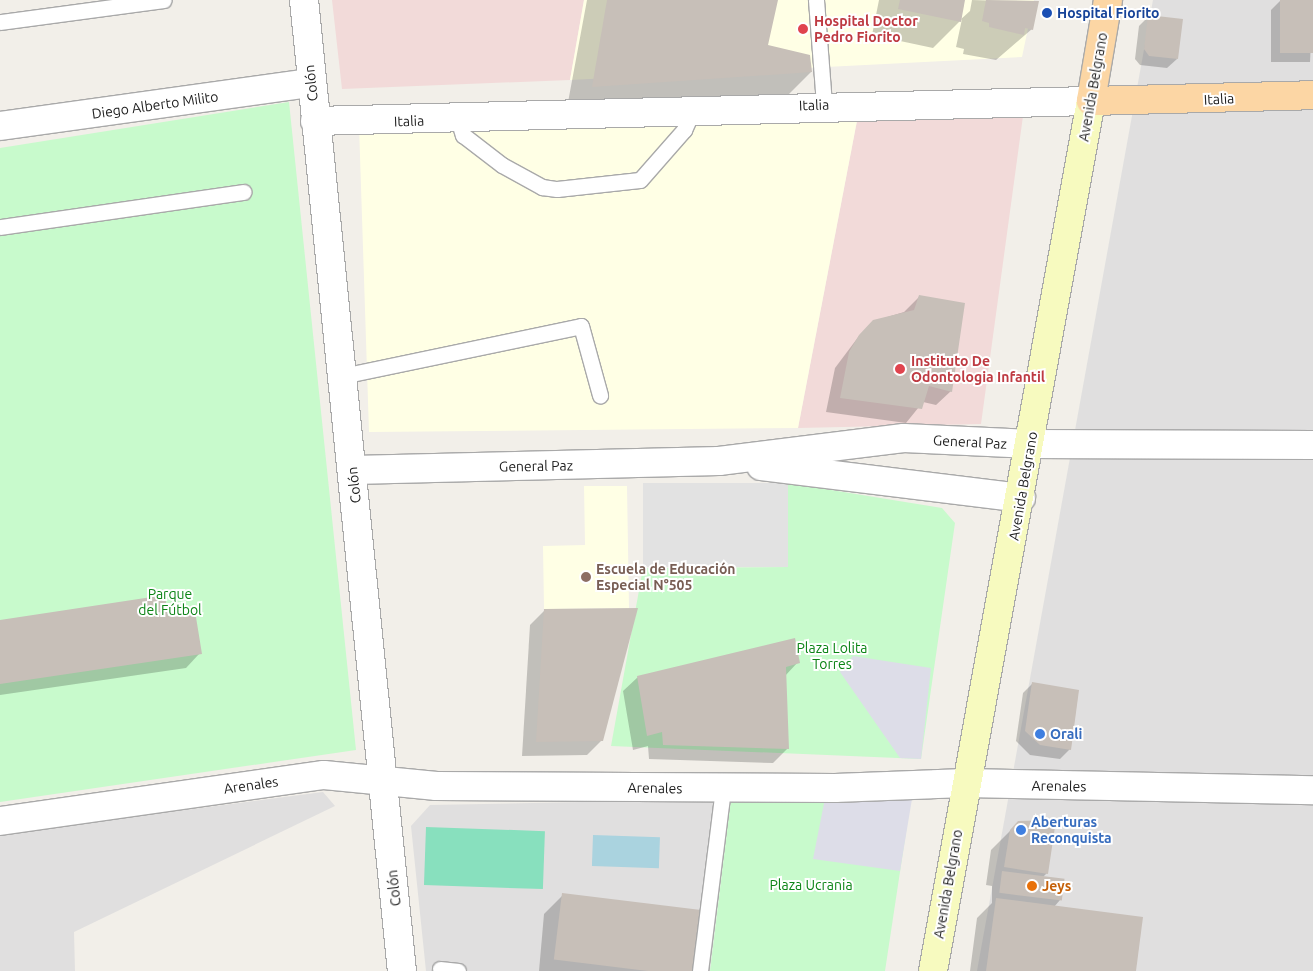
<!DOCTYPE html>
<meta charset="utf-8">
<style>
body{margin:0}
#map{position:relative;width:1313px;height:971px;overflow:hidden;background:#f2efe9;font-family:Ubuntu,sans-serif}
div>[style]{position:absolute}
.residential>*{inset:0;background:#e0dfdf}
.commercial>*{inset:0;background:#f2dad9}
.education>*{inset:0;background:#ffffe5}
.park>*{inset:0;background:#c8facc}
.pitch>*{inset:0;background:#88e0be;transform-origin:0 0}
.parking>*{inset:0;background:#e2e2e2;transform-origin:0 0}
.plaza>*{inset:0;background:#dddde8}
.water>*{inset:0;background:#aad3df;transform-origin:0 0}
.shadow>*{inset:0;background:#0003}
.building>*{inset:0;background:#c7bfb8;transform-origin:0 0}
.roads{filter:drop-shadow(1px 0 #a9a9a9) drop-shadow(-1px 0 #a9a9a9) drop-shadow(0 1px #a9a9a9) drop-shadow(0 -1px #a9a9a9)}
.lane>*{height:15px;margin:-7.5px;padding:0 7.5px;transform-origin:7.5px;border-radius:7.5px;background:#fff}
.street>*{height:28px;margin:-14px;padding:0 14px;transform-origin:14px;border-radius:14px;background:#fff}
.secondary>*{height:28px;margin:-14px;padding:0 14px;transform-origin:14px;border-radius:14px;background:#f7fabf}
.primary>*{height:28px;margin:-14px;padding:0 14px;transform-origin:14px;border-radius:14px;background:#fcd6a4}
.dots>*{width:14px;height:14px;translate:-50% -50%;box-sizing:border-box;border:2px solid #fff;border-radius:50%}
span{translate:-50% -50%;white-space:nowrap;text-align:center;line-height:1.15;-webkit-text-stroke:4px #fff;paint-order:stroke}
.transit-label{font-size:14px;color:#164399;font-weight:700}
.left{translate:0 -50%;text-align:left}
.health-label{font-size:14px;color:#be3a42;font-weight:700}
.street-label{font-size:14px;color:#222}
.education-label{font-size:14px;color:#785e54;font-weight:700}
.park-label{font-size:14px;color:#0c8416}
.shop-label{font-size:14px;color:#366cbe;font-weight:700}
.food-label{font-size:14px;color:#c56008;font-weight:700}
</style>
<div id="map">
<div class="residential">
<i style="clip-path:polygon(1153px 0,1313px 0,1313px 971px,977px 971px)"></i>
<i style="clip-path:polygon(323px 792px,335px 806px,74px 932px,75px 971px,0 971px,0 834px)"></i>
<i style="clip-path:polygon(731px 799px,710px 971px,426px 971px,411px 826px,430px 805px)"></i>
</div>
<div class="commercial">
<i style="clip-path:polygon(332px 0,584px 0,570px 80px,342px 89px)"></i>
<i style="clip-path:polygon(860px 105px,1023px 116px,981px 424px,798px 428px)"></i>
</div>
<div class="education">
<i style="clip-path:polygon(584px 0,1034px 0,1022px 57px,570px 80px)"></i>
<i style="clip-path:polygon(860px 105px,798px 428px,369px 432px,359px 125px)"></i>
<i style="clip-path:polygon(584px 486px,627px 486px,629px 608px,544px 609px,543px 546px,585px 545px)"></i>
</div>
<div class="park">
<i style="clip-path:polygon(289px 102px,356px 750px,0 802px,0 148px)"></i>
<i style="clip-path:polygon(788px 483px,942px 508px,955px 523px,921px 759px,611px 746px,643px 568px,788px 567px)"></i>
<i style="clip-path:polygon(731px 799px,911px 799px,885px 971px,710px 971px)"></i>
</div>
<div class="pitch">
<i style="left:426px;top:827px;width:119px;height:58px;rotate:2deg"></i>
</div>
<div class="parking">
<i style="left:788px;top:483px;width:84px;height:145px;rotate:90deg"></i>
</div>
<div class="plaza">
<i style="clip-path:polygon(853px 656px,931px 668px,921px 759px,900px 758px,840px 672px)"></i>
<i style="clip-path:polygon(914px 787px,900px 871px,813px 859px,827px 788px)"></i>
</div>
<div class="water">
<i style="left:593px;top:835px;width:67px;height:31px;rotate:2deg"></i>
</div>
<div class="shadow">
<i style="clip-path:polygon(587px 0,777px 0,766px 46px,811px 72px,785px 98px,566px 113px)"></i>
<i style="clip-path:polygon(879px 0,964px 0,960px 20px,970px 11px,972px 0,1038px 2px,1032px 29px,996px 60px,963px 54px,964px 49px,956px 47px,962px 19px,933px 48px,872px 35px)"></i>
<i style="clip-path:polygon(1281px 0,1313px 0,1310px 62px,1271px 62px,1271px 10px)"></i>
<i style="clip-path:polygon(1148px 17px,1177px 59px,1167px 68px,1140px 65px,1135px 59px,1139px 26px)"></i>
<i style="clip-path:polygon(919px 297px,951px 391px,936px 405px,923px 402px,906px 423px,826px 412px,835px 368px,859px 336px,874px 321px,904px 312px)"></i>
<i style="clip-path:polygon(544px 611px,602px 740px,587px 755px,522px 756px,530px 625px)"></i>
<i style="clip-path:polygon(167px 617px,200px 653px,186px 668px,0 695px,0 621px)"></i>
<i style="clip-path:polygon(798px 662px,785px 676px,788px 748px,773px 763px,649px 759px,648px 746px,633px 750px,623px 691px,638px 677px)"></i>
<i style="clip-path:polygon(1032px 684px,1070px 749px,1060px 759px,1030px 755px,1016px 741px,1023px 693px)"></i>
<i style="clip-path:polygon(1019px 822px,1047px 873px,1043px 877px,1060px 900px,1054px 907px,1134px 971px,970px 971px,977px 918px,992px 903px,992px 886px,986px 885px,991px 850px)"></i>
<i style="clip-path:polygon(563px 895px,700px 912px,690px 971px,539px 971px,544px 914px)"></i>
</div>
<div class="building">
<i style="clip-path:polygon(607px 0,778px 0,768px 45px,810px 55px,812px 72px,592px 87px)"></i>
<i style="clip-path:polygon(900px 0,965px 0,961px 22px,898px 9px)"></i>
<i style="clip-path:polygon(986px 0,1039px 1px,1033px 30px,1025px 28px,1024px 35px,989px 27px,989px 23px,982px 21px)"></i>
<i style="left:1280px;top:0;width:33px;height:53px"></i>
<i style="clip-path:polygon(1148px 15px,1183px 19px,1178px 59px,1149px 56px,1144px 49px)"></i>
<i style="clip-path:polygon(919px 295px,965px 303px,952px 392px,929px 386px,922px 409px,840px 398px,849px 352px,859px 335px,873px 320px,914px 310px)"></i>
<i style="clip-path:polygon(165px 595px,168px 616px,195px 611px,202px 654px,0 684px,0 620px)"></i>
<i style="clip-path:polygon(638px 608px,603px 741px,536px 742px,544px 609px)"></i>
<i style="clip-path:polygon(795px 638px,800px 663px,786px 667px,789px 749px,663px 745px,662px 732px,647px 736px,637px 676px)"></i>
<i style="clip-path:polygon(1032px 682px,1079px 690px,1071px 750px,1040px 745px,1025px 731px)"></i>
<i style="clip-path:polygon(1056px 820px,1048px 874px,1004px 867px,1010px 830px,1018px 821px)"></i>
<i style="left:1002px;top:871px;width:63px;height:22px;rotate:7deg"></i>
<i style="left:562px;top:893px;width:140px;height:67px;rotate:7deg"></i>
<i style="clip-path:polygon(996px 898px,1143px 917px,1136px 971px,986px 971px)"></i>
</div>
<div class="roads">
<div class="lane">
<i style="left:816px;top:0;width:105px;rotate:85.6deg"></i>
<i style="left:0;top:22px;width:165px;rotate:-7.6deg"></i>
<i style="left:458px;top:119px;width:17px;rotate:73deg"></i>
<i style="left:463px;top:135px;width:49px;rotate:37.6deg"></i>
<i style="left:502px;top:165px;width:46px;rotate:28.8deg"></i>
<i style="left:542px;top:187px;width:15px;rotate:8deg"></i>
<i style="left:557px;top:189px;width:83px;rotate:-6.2deg"></i>
<i style="left:640px;top:180px;width:67px;rotate:-48.7deg"></i>
<i style="left:684px;top:130px;width:22px;rotate:-66deg"></i>
<i style="left:0;top:227px;width:246px;rotate:-8.2deg"></i>
<i style="left:342px;top:376px;width:244px;rotate:-11.8deg"></i>
<i style="left:581px;top:326px;width:72px;rotate:74.6deg"></i>
<i style="left:440px;top:969px;width:18px;rotate:6deg"></i>
<i style="left:700px;top:971px;width:184px;rotate:-82.8deg"></i>
</div>
<div class="street">
<i style="left:304px;top:0;width:976px;rotate:84.24deg"></i>
<i style="left:315px;top:121px;width:776px;rotate:-1.48deg"></i>
<i style="left:0;top:126px;width:314px;rotate:-7.9deg"></i>
<i style="left:761px;top:466px;width:262px;rotate:7deg"></i>
<i style="left:353px;top:470px;width:366px;rotate:-1.4deg"></i>
<i style="left:719px;top:461px;width:186px;rotate:-7.1deg"></i>
<i style="left:904px;top:438px;width:127px;rotate:2.7deg"></i>
<i style="left:1031px;top:444px;width:282px;rotate:0.2deg"></i>
<i style="left:0;top:821px;width:327px;rotate:-8.1deg"></i>
<i style="left:324px;top:775px;width:113px;rotate:5.6deg"></i>
<i style="left:436px;top:786px;width:399px;rotate:0.3deg"></i>
<i style="left:835px;top:788px;width:131px;rotate:-2.2deg"></i>
<i style="left:966px;top:783px;width:347px;rotate:1.2deg"></i>
</div>
<div class="secondary">
<i style="left:933px;top:971px;width:884px;rotate:-79.71deg"></i>
</div>
<div class="primary">
<i style="left:1108px;top:0;width:102px;rotate:99.6deg"></i>
<i style="left:1091px;top:101px;width:222px;rotate:-1.5deg"></i>
</div>
</div>
<div class="dots">
<i style="left:1047px;top:13px;background:#1a4fb4"></i>
<i style="left:803px;top:29px;background:#e0444e"></i>
<i style="left:900px;top:369px;background:#e0444e"></i>
<i style="left:586px;top:577px;background:#8d6e63"></i>
<i style="left:1040px;top:734px;background:#3f7fe0"></i>
<i style="left:1021px;top:830px;background:#3f7fe0"></i>
<i style="left:1032px;top:886px;background:#e8710a"></i>
</div>
<div class="transit-label">
<span class="left" style="left:1057px;top:13px">Hospital Fiorito</span>
</div>
<div class="health-label">
<span class="left" style="left:814px;top:29px">Hospital Doctor<br>Pedro Fiorito</span>
<span class="left" style="left:911px;top:369px">Instituto De<br>Odontologia Infantil</span>
</div>
<div class="street-label">
<span style="left:311px;top:83px;rotate:-96deg">Colón</span>
<span style="left:1093px;top:87px;rotate:-80deg">Avenida Belgrano</span>
<span style="left:1219px;top:99px;rotate:-3deg">Italia</span>
<span style="left:155px;top:105px;rotate:-8deg">Diego Alberto Milito</span>
<span style="left:814px;top:105px;rotate:-2deg">Italia</span>
<span style="left:409px;top:121px;rotate:-2deg">Italia</span>
<span style="left:970px;top:442px;rotate:3deg">General Paz</span>
<span style="left:536px;top:466px;rotate:-1deg">General Paz</span>
<span style="left:354px;top:485px;rotate:-96deg">Colón</span>
<span style="left:1023px;top:486px;rotate:-80deg">Avenida Belgrano</span>
<span style="left:251px;top:785px;rotate:-8deg">Arenales</span>
<span style="left:1059px;top:786px;rotate:1deg">Arenales</span>
<span style="left:655px;top:788px;rotate:1deg">Arenales</span>
<span style="left:948px;top:884px;rotate:-80deg">Avenida Belgrano</span>
<span style="left:394px;top:888px;rotate:-96deg">Colón</span>
</div>
<div class="education-label">
<span class="left" style="left:596px;top:577px">Escuela de Educación<br>Especial N°505</span>
</div>
<div class="park-label">
<span style="left:170px;top:602px">Parque<br>del Fútbol</span>
<span style="left:832px;top:656px">Plaza Lolita<br>Torres</span>
<span style="left:811px;top:885px">Plaza Ucrania</span>
</div>
<div class="shop-label">
<span class="left" style="left:1050px;top:734px">Orali</span>
<span class="left" style="left:1031px;top:830px">Aberturas<br>Reconquista</span>
</div>
<div class="food-label">
<span class="left" style="left:1042px;top:886px">Jeys</span>
</div>
</div>
